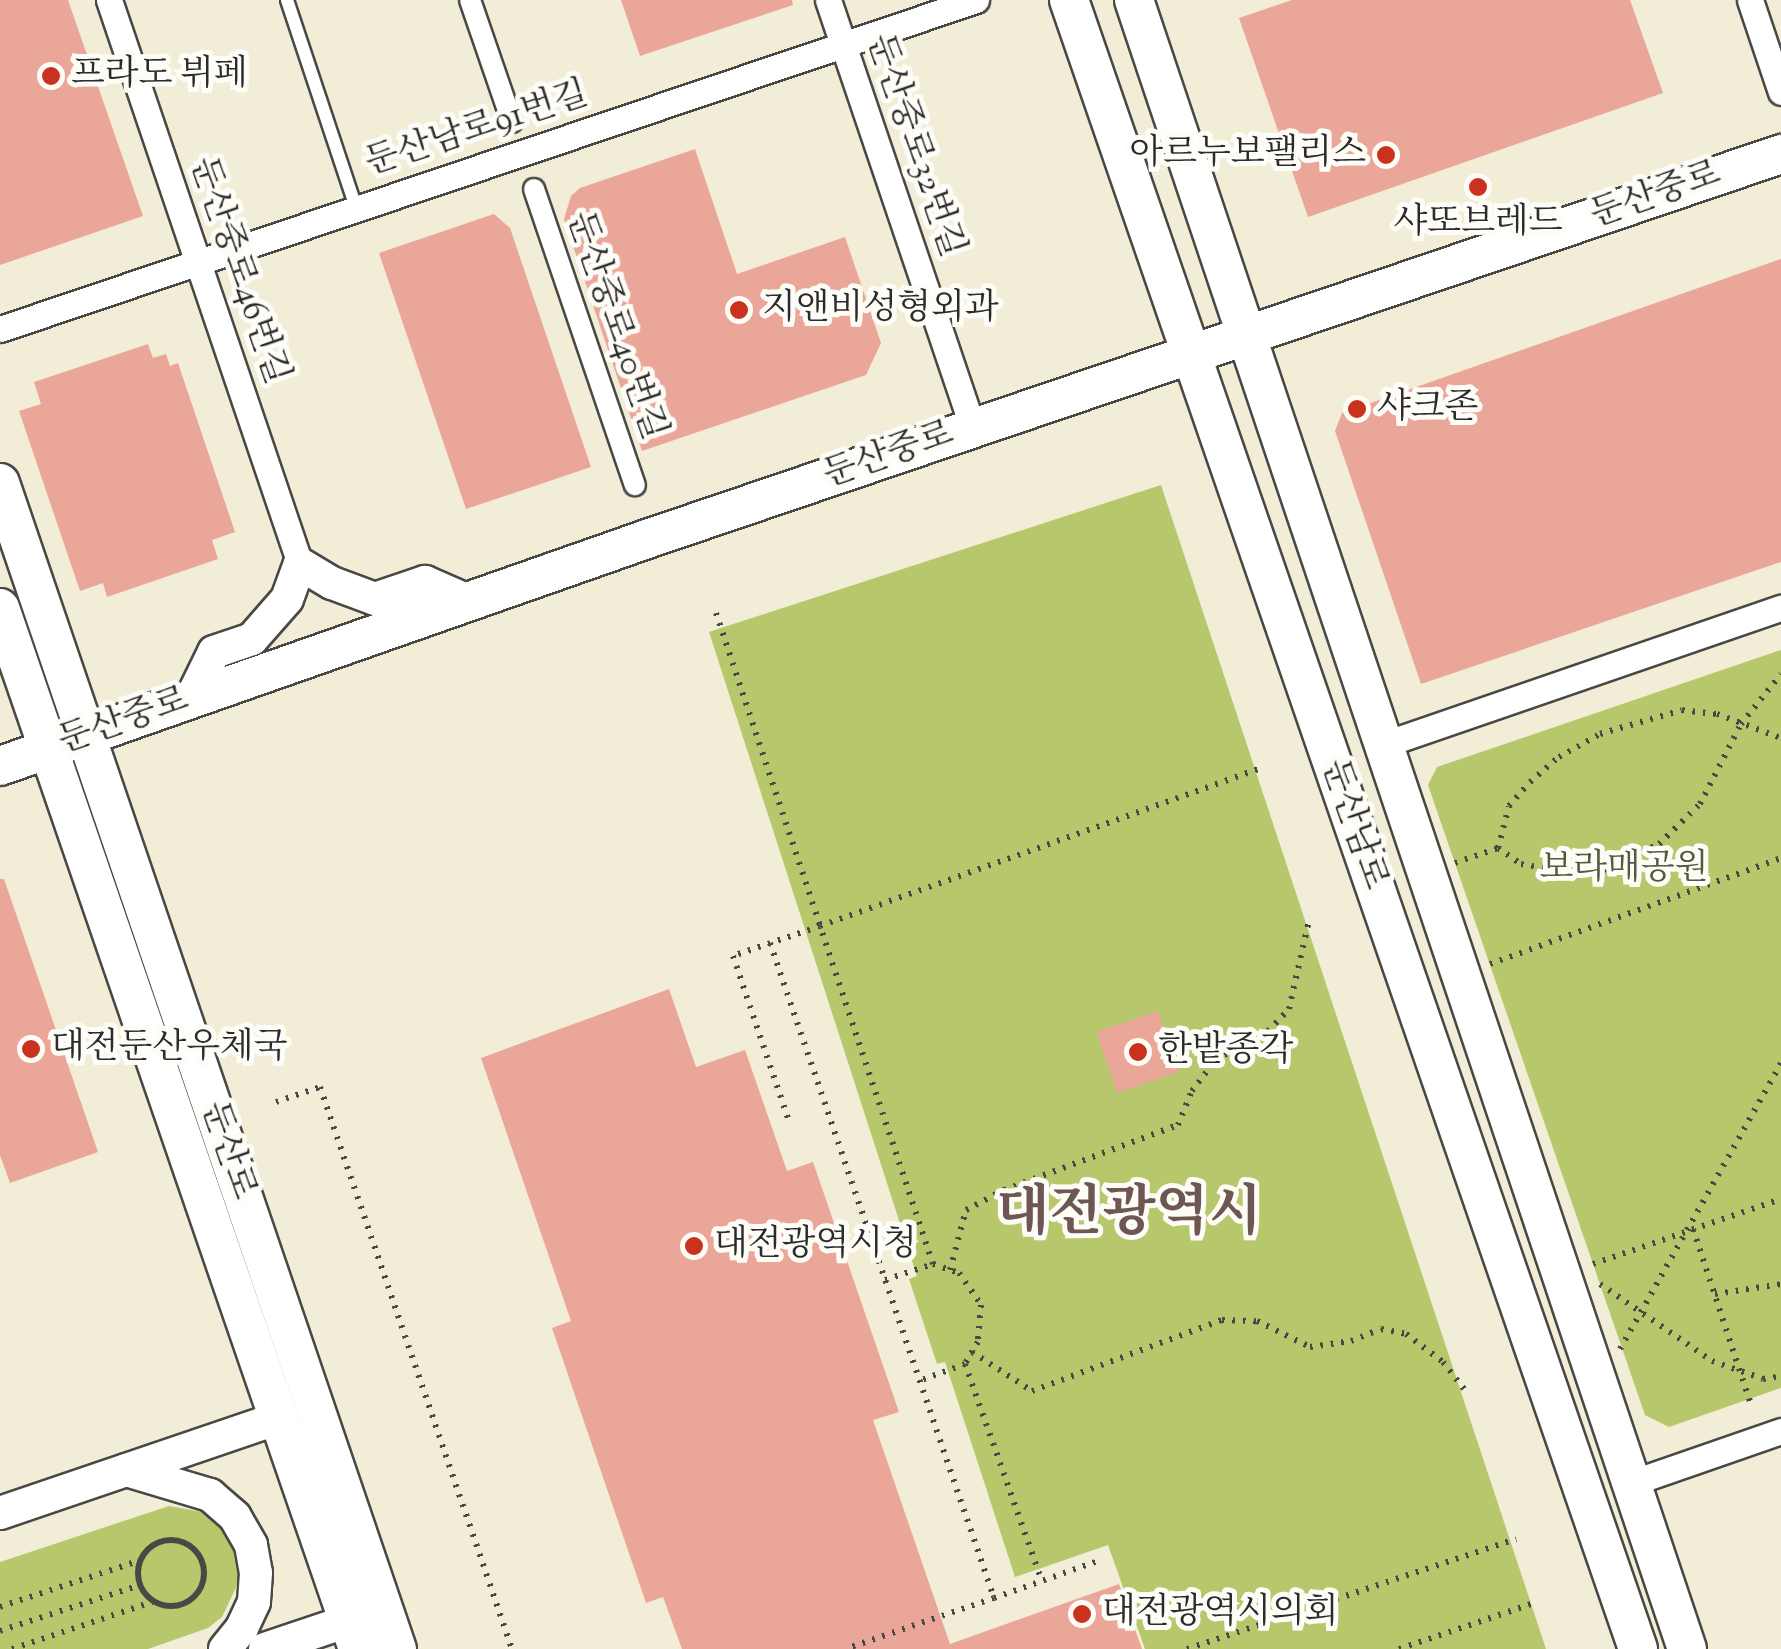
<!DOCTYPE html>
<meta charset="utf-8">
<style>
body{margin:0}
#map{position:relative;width:1781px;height:1649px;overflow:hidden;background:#f1edd7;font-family:"Sorts Mill Goudy","Noto Serif KR",serif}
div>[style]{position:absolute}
.green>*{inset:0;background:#b6c86b}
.building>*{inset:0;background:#eba69a;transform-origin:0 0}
.path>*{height:6px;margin-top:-3px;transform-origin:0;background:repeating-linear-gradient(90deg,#494845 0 2.5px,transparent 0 10.5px)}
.path>.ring{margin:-3px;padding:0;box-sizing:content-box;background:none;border:6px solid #494845;border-radius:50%}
.roads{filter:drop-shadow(2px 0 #494845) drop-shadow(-2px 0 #494845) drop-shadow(0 2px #494845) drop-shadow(0 -2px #494845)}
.service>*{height:12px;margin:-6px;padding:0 6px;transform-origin:6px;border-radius:6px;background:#fff}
.pedestrian>*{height:20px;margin:-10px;padding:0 10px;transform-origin:10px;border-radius:10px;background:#fff}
.minor>*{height:25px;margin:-12.5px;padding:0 12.5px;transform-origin:12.5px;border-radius:12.5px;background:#fff}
.tertiary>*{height:32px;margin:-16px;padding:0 16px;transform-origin:16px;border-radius:16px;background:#fff}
.secondary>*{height:38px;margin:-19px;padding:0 19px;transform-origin:19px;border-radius:19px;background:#fff}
.dots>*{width:28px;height:28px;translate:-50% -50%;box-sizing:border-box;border:5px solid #fdfcf7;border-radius:50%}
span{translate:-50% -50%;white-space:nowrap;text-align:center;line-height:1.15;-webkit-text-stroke:10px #fdfcf7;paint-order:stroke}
.poi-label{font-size:35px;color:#2b2b2b}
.left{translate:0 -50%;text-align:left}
.right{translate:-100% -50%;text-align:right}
.street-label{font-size:35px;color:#2b2b2b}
.park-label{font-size:35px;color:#555a3e}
.town-label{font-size:55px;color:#6e5652;font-weight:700}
</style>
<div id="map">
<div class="green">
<i style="clip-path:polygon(1161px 485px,1546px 1649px,1145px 1649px,1108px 1545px,1015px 1577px,945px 1362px,937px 1364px,909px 1279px,917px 1276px,709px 632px)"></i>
<i style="clip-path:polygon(1781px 650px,1781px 1388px,1669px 1427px,1645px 1415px,1428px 785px,1437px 767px)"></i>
<i style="clip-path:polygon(169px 1506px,203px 1512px,231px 1538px,239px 1558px,240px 1579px,222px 1617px,208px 1628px,148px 1649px,0 1649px,0 1562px)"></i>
</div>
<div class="building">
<i style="clip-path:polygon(0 0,68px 0,143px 216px,0 265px)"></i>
<i style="clip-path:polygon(621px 0,792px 0,793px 5px,640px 56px)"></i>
<i style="clip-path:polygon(1292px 0,1630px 0,1663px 93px,1308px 217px,1239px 18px)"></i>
<i style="clip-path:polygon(695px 149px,737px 274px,845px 237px,881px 343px,866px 375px,642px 451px,564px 219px,571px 196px,580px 188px)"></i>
<i style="clip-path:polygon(494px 214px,510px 228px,591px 467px,466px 509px,379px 253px)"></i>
<i style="clip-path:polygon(1781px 259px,1781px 562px,1421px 684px,1335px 431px,1342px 413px)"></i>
<i style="clip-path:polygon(148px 344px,153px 358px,166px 354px,170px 366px,178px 363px,235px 532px,212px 540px,218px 559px,107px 597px,103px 583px,80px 591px,19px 411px,41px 404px,34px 382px)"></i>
<i style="clip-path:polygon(0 879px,4px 879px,98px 1152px,10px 1183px,0 1155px)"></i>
<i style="clip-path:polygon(669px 989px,696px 1067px,745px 1050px,787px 1171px,813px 1162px,899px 1412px,873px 1420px,950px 1644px,1119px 1584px,1142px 1649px,682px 1649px,663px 1597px,646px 1603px,552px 1328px,571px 1321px,481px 1058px)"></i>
<i style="left:1158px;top:1011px;width:64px;height:65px;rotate:71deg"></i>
</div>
<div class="path">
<i style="left:716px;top:613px;width:330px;rotate:71.6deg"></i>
<i style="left:820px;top:926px;width:92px;rotate:161deg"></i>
<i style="left:733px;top:956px;width:177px;rotate:71.3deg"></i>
<i style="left:1498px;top:848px;width:28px;rotate:35deg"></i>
<i style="left:1521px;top:864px;width:50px;rotate:10.4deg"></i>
<i style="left:1570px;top:873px;width:34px;rotate:-5deg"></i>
<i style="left:1604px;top:870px;width:61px;rotate:-25.3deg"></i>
<i style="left:1659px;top:844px;width:57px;rotate:-44.3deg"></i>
<i style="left:1700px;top:804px;width:90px;rotate:-62.9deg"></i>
<i style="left:1741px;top:724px;width:64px;rotate:-51.3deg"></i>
<i style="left:1455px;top:863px;width:46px;rotate:-19.2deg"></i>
<i style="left:1498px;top:848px;width:43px;rotate:-75.3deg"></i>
<i style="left:1509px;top:806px;width:32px;rotate:-49deg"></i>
<i style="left:1530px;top:782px;width:38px;rotate:-41deg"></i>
<i style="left:1559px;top:757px;width:47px;rotate:-29.3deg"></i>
<i style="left:1600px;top:734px;width:85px;rotate:-16.3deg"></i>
<i style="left:1682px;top:710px;width:35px;rotate:7deg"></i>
<i style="left:1717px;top:714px;width:68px;rotate:20.6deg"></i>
<i style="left:770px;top:943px;width:692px;rotate:71.12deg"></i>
<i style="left:994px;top:1598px;width:157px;rotate:161.1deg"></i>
<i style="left:1490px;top:964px;width:310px;rotate:-20deg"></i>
<i style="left:276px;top:1102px;width:46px;rotate:-18.8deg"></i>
<i style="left:320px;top:1087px;width:594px;rotate:71.14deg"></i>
<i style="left:1693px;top:1229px;width:184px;rotate:71.7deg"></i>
<i style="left:933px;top:1264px;width:356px;rotate:-108.5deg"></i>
<i style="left:820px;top:926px;width:466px;rotate:-19.7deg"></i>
<i style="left:1593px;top:1264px;width:199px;rotate:-19.1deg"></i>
<i style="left:950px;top:1270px;width:62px;rotate:-75.1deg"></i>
<i style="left:966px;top:1210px;width:43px;rotate:-27.8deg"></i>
<i style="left:1004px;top:1190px;width:186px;rotate:-20.5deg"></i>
<i style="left:1178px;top:1125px;width:37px;rotate:-68deg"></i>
<i style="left:1192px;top:1091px;width:39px;rotate:-53deg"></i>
<i style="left:1215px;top:1060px;width:60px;rotate:-28.7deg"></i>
<i style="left:1268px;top:1031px;width:30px;rotate:-46deg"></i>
<i style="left:1289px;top:1009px;width:91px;rotate:-77.3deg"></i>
<i style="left:885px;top:1280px;width:51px;rotate:-18.4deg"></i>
<i style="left:933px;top:1264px;width:28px;rotate:19deg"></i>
<i style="left:959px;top:1273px;width:39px;rotate:55deg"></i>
<i style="left:981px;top:1305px;width:37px;rotate:95deg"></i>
<i style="left:978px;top:1342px;width:26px;rotate:121deg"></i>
<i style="left:965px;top:1364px;width:49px;rotate:159.7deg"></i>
<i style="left:1600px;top:1284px;width:136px;rotate:34.5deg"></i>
<i style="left:1712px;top:1361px;width:54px;rotate:19.4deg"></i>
<i style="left:1763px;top:1379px;width:18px;rotate:-9deg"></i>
<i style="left:1715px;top:1294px;width:67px;rotate:-8.6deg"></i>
<i style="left:1620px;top:1349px;width:328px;rotate:-60.6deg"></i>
<i style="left:972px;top:1352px;width:72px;rotate:33deg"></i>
<i style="left:1032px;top:1391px;width:203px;rotate:-20.5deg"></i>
<i style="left:1222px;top:1320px;width:35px;rotate:2deg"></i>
<i style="left:1257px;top:1321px;width:59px;rotate:26.1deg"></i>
<i style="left:1310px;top:1347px;width:41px;rotate:-8.3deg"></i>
<i style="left:1351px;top:1341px;width:32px;rotate:-22deg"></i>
<i style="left:1381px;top:1329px;width:25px;rotate:11deg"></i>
<i style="left:1406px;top:1334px;width:46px;rotate:37.1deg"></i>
<i style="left:1443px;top:1362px;width:37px;rotate:52deg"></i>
<i style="left:965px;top:1364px;width:230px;rotate:70.5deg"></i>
<i class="ring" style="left:138px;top:1540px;width:60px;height:60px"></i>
<i style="left:994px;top:1598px;width:114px;rotate:-19.6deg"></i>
<i style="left:0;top:1607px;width:149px;rotate:-18.4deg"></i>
<i style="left:0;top:1631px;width:147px;rotate:-18.2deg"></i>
<i style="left:12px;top:1649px;width:148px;rotate:-18.6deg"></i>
<i style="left:1187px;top:1649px;width:347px;rotate:-18.5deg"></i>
<i style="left:1399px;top:1649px;width:146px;rotate:-18.8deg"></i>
</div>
<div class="roads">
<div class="service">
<i style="left:287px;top:0;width:218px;rotate:71.6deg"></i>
</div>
<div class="pedestrian">
<i style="left:470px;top:0;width:129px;rotate:71deg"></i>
<i style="left:534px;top:189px;width:313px;rotate:71.2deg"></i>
</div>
<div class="minor">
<i style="left:109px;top:0;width:595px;rotate:71.29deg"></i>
<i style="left:828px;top:0;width:452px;rotate:71.3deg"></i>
<i style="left:1750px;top:0;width:97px;rotate:71.4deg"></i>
<i style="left:0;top:329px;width:1030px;rotate:-18.63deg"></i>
<i style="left:1382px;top:745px;width:422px;rotate:-19deg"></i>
<i style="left:1631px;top:1483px;width:159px;rotate:-19.1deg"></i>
</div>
<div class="tertiary">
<i style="left:191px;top:699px;width:52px;rotate:-63.9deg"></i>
<i style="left:214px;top:652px;width:40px;rotate:-18.9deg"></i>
<i style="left:252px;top:639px;width:53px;rotate:-48.8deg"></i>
<i style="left:287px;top:599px;width:37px;rotate:-70deg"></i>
<i style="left:300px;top:564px;width:37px;rotate:31deg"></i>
<i style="left:332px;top:583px;width:46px;rotate:20.4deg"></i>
<i style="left:375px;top:599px;width:53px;rotate:-18.8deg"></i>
<i style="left:425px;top:582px;width:48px;rotate:23.4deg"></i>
<i style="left:126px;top:1470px;width:88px;rotate:16.6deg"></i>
<i style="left:210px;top:1495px;width:33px;rotate:41deg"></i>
<i style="left:235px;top:1517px;width:32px;rotate:60deg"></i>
<i style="left:251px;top:1545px;width:28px;rotate:80deg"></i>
<i style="left:256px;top:1573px;width:29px;rotate:94deg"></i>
<i style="left:254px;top:1602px;width:29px;rotate:115deg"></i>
<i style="left:242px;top:1628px;width:27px;rotate:129deg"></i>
<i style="left:0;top:1513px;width:295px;rotate:-18.8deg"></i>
<i style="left:265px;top:1649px;width:110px;rotate:-18.6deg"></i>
</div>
<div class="secondary">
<i style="left:1069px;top:0;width:1744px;rotate:70.96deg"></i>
<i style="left:1134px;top:0;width:1739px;rotate:71.46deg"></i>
<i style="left:0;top:483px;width:1232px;rotate:71.2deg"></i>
<i style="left:0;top:608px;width:1101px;rotate:71.02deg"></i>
<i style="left:0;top:766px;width:686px;rotate:-19.33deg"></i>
<i style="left:647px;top:539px;width:1198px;rotate:-18.75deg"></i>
</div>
</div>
<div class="dots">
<i style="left:51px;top:76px;background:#c8321e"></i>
<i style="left:1386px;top:155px;background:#c8321e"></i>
<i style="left:1478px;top:187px;background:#c8321e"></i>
<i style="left:739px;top:310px;background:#c8321e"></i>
<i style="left:1357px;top:409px;background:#c8321e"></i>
<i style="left:31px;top:1049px;background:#c8321e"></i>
<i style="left:1138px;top:1052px;background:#c8321e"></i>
<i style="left:694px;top:1246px;background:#c8321e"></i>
<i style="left:1082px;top:1614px;background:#c8321e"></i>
</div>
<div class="poi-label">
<span class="left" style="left:71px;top:76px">프라도 뷔페</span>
<span class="right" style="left:1366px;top:155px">아르누보팰리스</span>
<span style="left:1478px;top:224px">샤또브레드</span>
<span class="left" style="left:762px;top:310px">지앤비성형외과</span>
<span class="left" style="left:1377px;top:409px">샤크존</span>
<span class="left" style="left:51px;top:1049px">대전둔산우체국</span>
<span class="left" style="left:1158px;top:1052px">한밭종각</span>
<span class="left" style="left:714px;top:1246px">대전광역시청</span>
<span class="left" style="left:1102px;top:1614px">대전광역시의회</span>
</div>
<div class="street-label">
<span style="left:477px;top:130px;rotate:-18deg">둔산남로91번길</span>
<span style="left:914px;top:146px;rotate:71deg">둔산중로32번길</span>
<span style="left:1656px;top:196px;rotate:-19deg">둔산중로</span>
<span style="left:238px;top:271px;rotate:71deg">둔산중로46번길</span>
<span style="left:615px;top:326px;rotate:71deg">둔산중로40번길</span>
<span style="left:889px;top:456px;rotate:-19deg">둔산중로</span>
<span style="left:124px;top:722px;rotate:-19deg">둔산중로</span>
<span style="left:1353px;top:825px;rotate:71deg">둔산남로</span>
<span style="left:227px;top:1151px;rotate:71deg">둔산로</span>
</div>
<div class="park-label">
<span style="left:1624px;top:870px">보라매공원</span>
</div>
<div class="town-label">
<span style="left:1129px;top:1216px">대전광역시</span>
</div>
</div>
